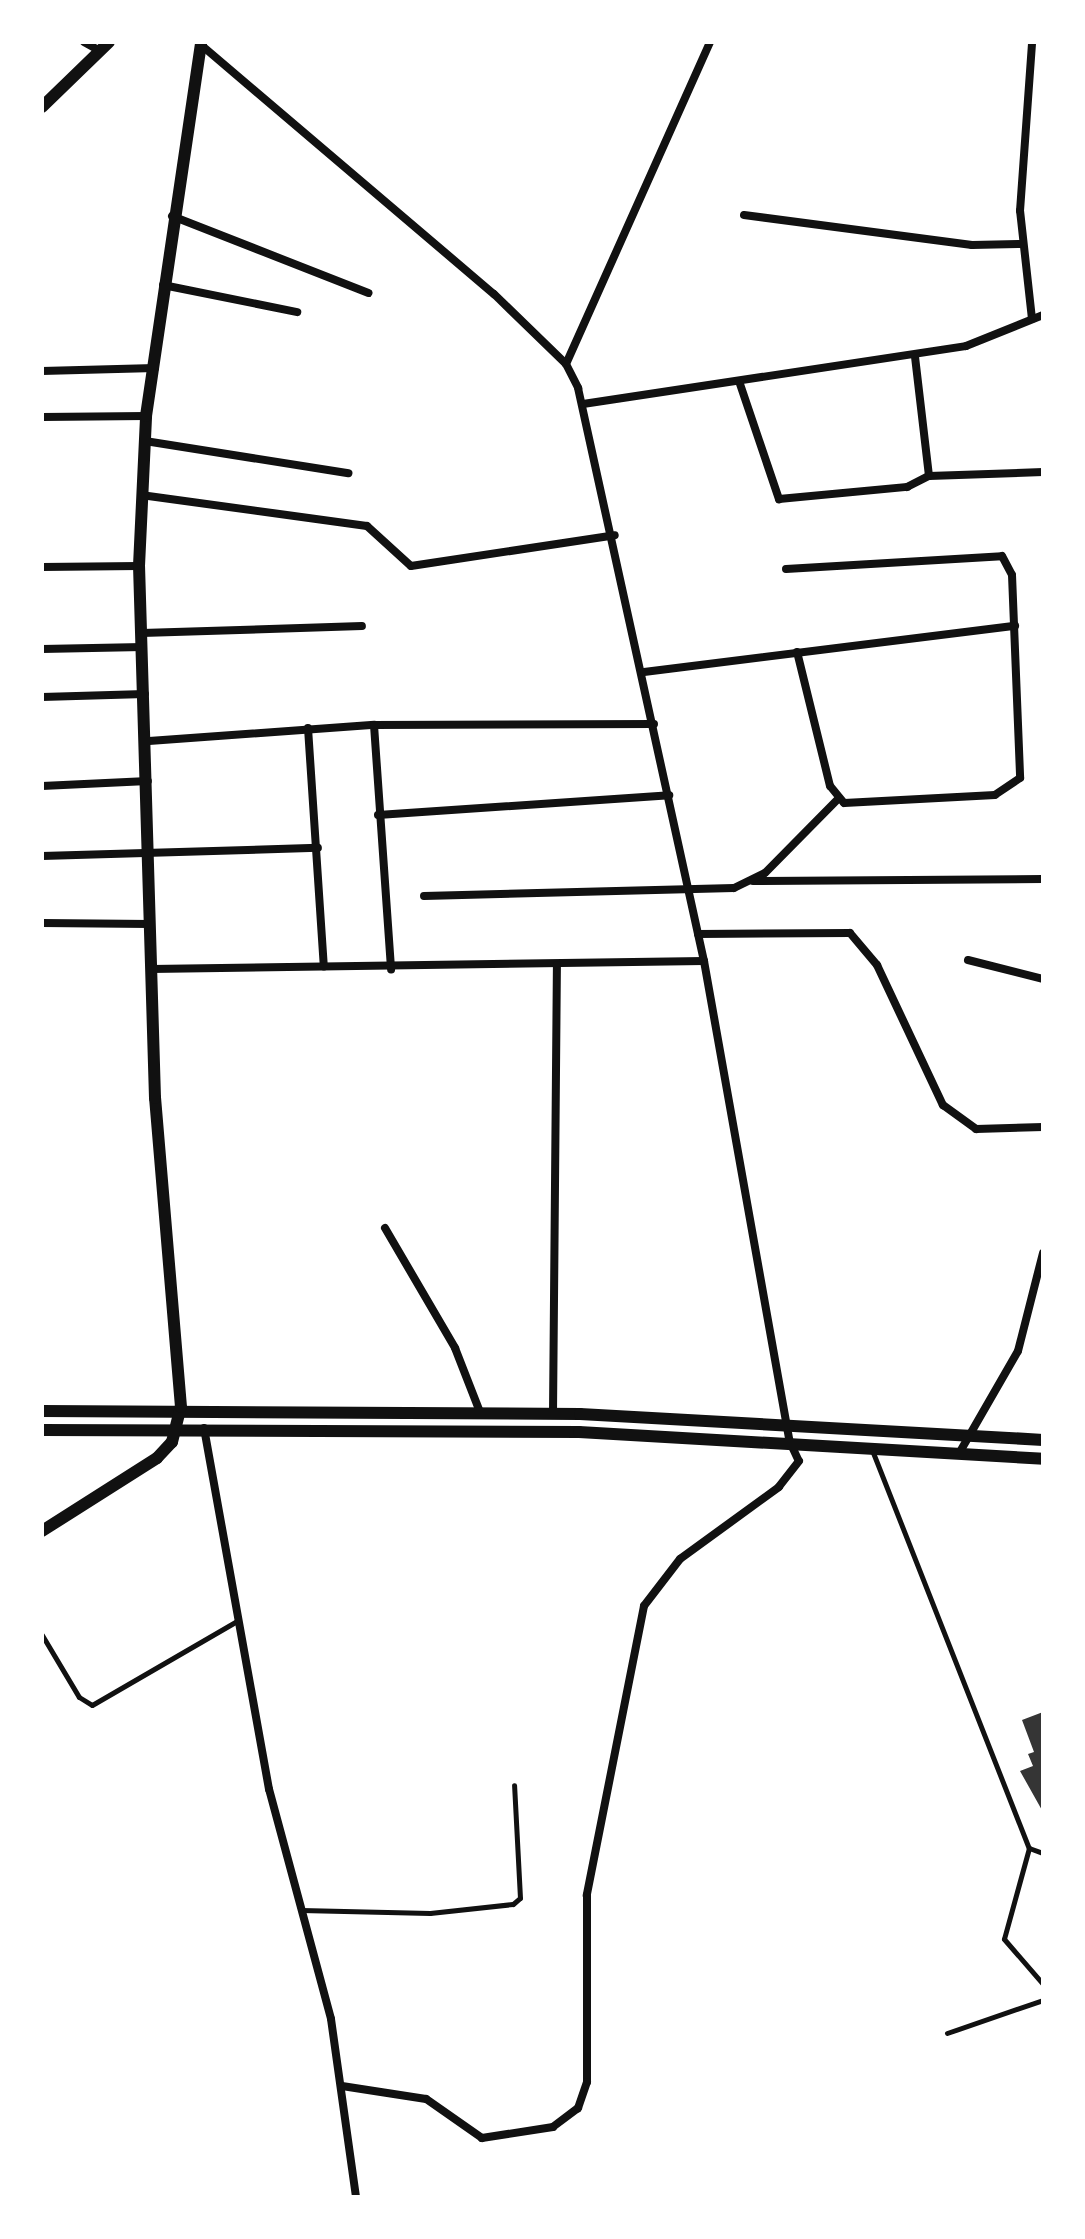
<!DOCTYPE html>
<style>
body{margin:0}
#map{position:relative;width:1085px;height:2239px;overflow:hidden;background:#fff;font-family:Overpass,sans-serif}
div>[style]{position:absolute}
.building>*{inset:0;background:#353535}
.service>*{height:5px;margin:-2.5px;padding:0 2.5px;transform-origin:2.5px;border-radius:2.5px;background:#111}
.minor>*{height:8px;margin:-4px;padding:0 4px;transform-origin:4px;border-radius:4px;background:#111}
.tertiary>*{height:12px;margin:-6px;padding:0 6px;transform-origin:6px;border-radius:6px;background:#111}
span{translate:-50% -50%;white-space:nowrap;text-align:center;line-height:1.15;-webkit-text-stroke:6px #fff;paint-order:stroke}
.frame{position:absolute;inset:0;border:44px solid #fff;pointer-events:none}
</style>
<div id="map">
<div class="building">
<i style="clip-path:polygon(1043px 1712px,1043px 1812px,1020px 1771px,1033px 1766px,1028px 1754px,1034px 1752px,1022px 1720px)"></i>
</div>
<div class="service">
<i style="left:872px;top:1450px;width:428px;rotate:68.5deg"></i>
<i style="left:1029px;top:1848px;width:94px;rotate:105.4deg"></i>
<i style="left:1004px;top:1939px;width:60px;rotate:49.1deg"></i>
<i style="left:42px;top:1635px;width:72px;rotate:59.2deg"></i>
<i style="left:79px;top:1697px;width:15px;rotate:32deg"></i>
<i style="left:92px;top:1705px;width:168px;rotate:-30.1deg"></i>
<i style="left:1029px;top:1848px;width:15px;rotate:20deg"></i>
<i style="left:301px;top:1910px;width:129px;rotate:1.3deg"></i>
<i style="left:430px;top:1913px;width:83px;rotate:-6.2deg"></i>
<i style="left:513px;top:1904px;width:9px;rotate:-41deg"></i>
<i style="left:520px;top:1898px;width:113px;rotate:-93deg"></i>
<i style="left:947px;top:2033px;width:102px;rotate:-19deg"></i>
</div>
<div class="minor">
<i style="left:84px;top:42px;width:18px;rotate:29deg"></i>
<i style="left:200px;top:44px;width:386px;rotate:40.4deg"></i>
<i style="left:494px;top:294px;width:100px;rotate:44.2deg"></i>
<i style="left:566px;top:364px;width:27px;rotate:63deg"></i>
<i style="left:578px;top:388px;width:587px;rotate:77.6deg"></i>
<i style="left:704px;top:961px;width:486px;rotate:79.9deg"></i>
<i style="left:789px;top:1440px;width:23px;rotate:65deg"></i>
<i style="left:799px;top:1461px;width:33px;rotate:128deg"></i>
<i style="left:779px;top:1487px;width:122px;rotate:144deg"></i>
<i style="left:680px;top:1559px;width:59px;rotate:127.5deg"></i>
<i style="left:644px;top:1606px;width:295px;rotate:101.2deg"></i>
<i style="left:587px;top:1895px;width:187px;rotate:90deg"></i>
<i style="left:587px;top:2082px;width:28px;rotate:109deg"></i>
<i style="left:578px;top:2108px;width:31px;rotate:143deg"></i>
<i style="left:553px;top:2127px;width:72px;rotate:171.2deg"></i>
<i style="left:482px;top:2138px;width:68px;rotate:-145.1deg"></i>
<i style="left:426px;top:2099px;width:85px;rotate:-171.2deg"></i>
<i style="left:744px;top:215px;width:230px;rotate:7.5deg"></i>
<i style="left:972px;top:245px;width:49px;rotate:-1.2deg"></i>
<i style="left:172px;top:216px;width:211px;rotate:21.4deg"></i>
<i style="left:163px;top:285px;width:137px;rotate:11.4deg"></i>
<i style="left:1032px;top:319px;width:109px;rotate:-96.3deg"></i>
<i style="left:1020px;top:211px;width:169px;rotate:-85.9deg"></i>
<i style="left:566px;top:364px;width:353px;rotate:-65.9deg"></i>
<i style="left:42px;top:371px;width:113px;rotate:-1.5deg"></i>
<i style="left:739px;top:381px;width:125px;rotate:71.3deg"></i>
<i style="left:779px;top:499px;width:129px;rotate:-5.4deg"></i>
<i style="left:907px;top:487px;width:25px;rotate:-27deg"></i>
<i style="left:929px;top:476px;width:121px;rotate:-96.7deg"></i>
<i style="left:583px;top:404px;width:387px;rotate:-8.6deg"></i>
<i style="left:966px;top:346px;width:83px;rotate:-21.9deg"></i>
<i style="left:42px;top:417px;width:104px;rotate:-0.6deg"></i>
<i style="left:145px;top:441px;width:206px;rotate:9deg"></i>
<i style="left:929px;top:476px;width:114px;rotate:-2deg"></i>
<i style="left:141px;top:495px;width:228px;rotate:7.8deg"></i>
<i style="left:367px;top:526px;width:59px;rotate:42.3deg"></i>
<i style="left:411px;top:566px;width:206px;rotate:-8.6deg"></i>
<i style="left:42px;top:567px;width:97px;rotate:-0.6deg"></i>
<i style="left:786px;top:569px;width:216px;rotate:-3.4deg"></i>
<i style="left:1002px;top:556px;width:21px;rotate:62deg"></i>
<i style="left:1012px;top:575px;width:203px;rotate:87.7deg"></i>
<i style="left:1020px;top:778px;width:30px;rotate:146deg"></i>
<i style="left:995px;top:795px;width:151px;rotate:177deg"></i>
<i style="left:844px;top:803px;width:22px;rotate:-129deg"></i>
<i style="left:830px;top:786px;width:138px;rotate:-103.8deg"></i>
<i style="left:142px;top:633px;width:220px;rotate:-1.8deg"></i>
<i style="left:42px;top:649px;width:101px;rotate:-1.1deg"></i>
<i style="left:644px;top:672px;width:374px;rotate:-7.1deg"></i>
<i style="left:42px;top:697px;width:103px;rotate:-1.7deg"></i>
<i style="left:374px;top:725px;width:245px;rotate:86deg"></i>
<i style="left:308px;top:728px;width:239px;rotate:86.2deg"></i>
<i style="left:149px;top:741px;width:226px;rotate:-4.1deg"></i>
<i style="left:374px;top:725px;width:280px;rotate:-0.2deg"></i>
<i style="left:42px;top:786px;width:106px;rotate:-2.7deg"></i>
<i style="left:378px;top:815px;width:292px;rotate:-3.9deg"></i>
<i style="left:42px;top:856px;width:276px;rotate:-1.7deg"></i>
<i style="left:753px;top:881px;width:290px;rotate:-0.4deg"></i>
<i style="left:424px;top:896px;width:310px;rotate:-1.5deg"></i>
<i style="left:734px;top:888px;width:34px;rotate:-26deg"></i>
<i style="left:765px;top:873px;width:105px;rotate:-45.4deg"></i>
<i style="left:42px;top:923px;width:108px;rotate:0.5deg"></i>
<i style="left:698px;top:934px;width:152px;rotate:-0.4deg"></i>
<i style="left:850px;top:933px;width:42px;rotate:49.8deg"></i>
<i style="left:877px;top:965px;width:155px;rotate:64.8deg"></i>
<i style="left:943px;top:1105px;width:41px;rotate:36deg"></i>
<i style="left:976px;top:1129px;width:67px;rotate:-1.7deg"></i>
<i style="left:968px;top:960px;width:77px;rotate:14.2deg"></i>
<i style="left:151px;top:969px;width:553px;rotate:-0.83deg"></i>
<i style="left:385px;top:1228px;width:139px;rotate:59.7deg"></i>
<i style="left:455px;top:1348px;width:69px;rotate:68.7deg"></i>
<i style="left:553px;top:1414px;width:449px;rotate:-89.5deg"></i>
<i style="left:204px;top:1428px;width:367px;rotate:79.8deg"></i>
<i style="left:269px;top:1789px;width:238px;rotate:74.9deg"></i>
<i style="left:331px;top:2019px;width:180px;rotate:82deg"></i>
<i style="left:961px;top:1450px;width:114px;rotate:-60.1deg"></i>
<i style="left:1018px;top:1351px;width:101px;rotate:-75.7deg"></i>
</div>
<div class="tertiary">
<i style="left:42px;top:107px;width:93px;rotate:-44.1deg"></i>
<i style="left:42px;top:1411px;width:538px;rotate:0.32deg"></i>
<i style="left:580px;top:1414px;width:464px;rotate:3.2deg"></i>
<i style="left:42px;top:1430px;width:537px;rotate:0.21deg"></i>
<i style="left:579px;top:1432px;width:465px;rotate:3.3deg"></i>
<i style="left:42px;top:1531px;width:136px;rotate:-32.4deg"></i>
<i style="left:157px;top:1458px;width:22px;rotate:-47deg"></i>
<i style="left:172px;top:1442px;width:36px;rotate:-76deg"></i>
<i style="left:181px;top:1407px;width:310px;rotate:-94.8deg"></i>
<i style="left:155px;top:1098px;width:532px;rotate:-91.72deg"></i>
<i style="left:139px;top:566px;width:150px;rotate:-87.3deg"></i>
<i style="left:146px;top:416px;width:378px;rotate:-81.6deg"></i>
</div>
<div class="frame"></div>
</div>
